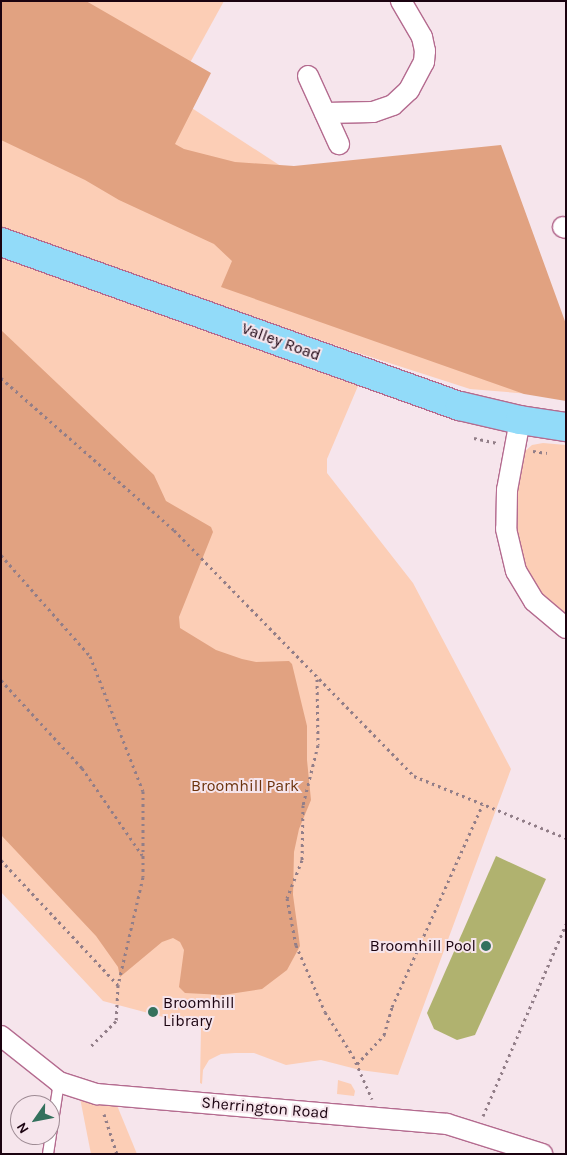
<!DOCTYPE html>
<style>
body{margin:0}
#map{position:relative;width:567px;height:1155px;overflow:hidden;background:#f6e5ec;font-family:Karla,sans-serif}
div>[style]{position:absolute}
.green>*{inset:0;background:#fcceb6}
.forest>*{inset:0;background:#e1a281}
.water>*{inset:0;background:#b0b26f}
.path>*{height:3px;margin-top:-1.5px;transform-origin:0;background:repeating-linear-gradient(90deg,#927e88 0 2.5px,transparent 0 6.5px)}
.roads{filter:drop-shadow(1px 0 #b46b8f) drop-shadow(-1px 0 #b46b8f) drop-shadow(0 1px #b46b8f) drop-shadow(0 -1px #b46b8f)}
.lane>*{height:10px;margin:-5px;padding:0 5px;transform-origin:5px;border-radius:5px;background:#fff}
.street>*{height:20px;margin:-10px;padding:0 10px;transform-origin:10px;border-radius:10px;background:#fff}
.primary>*{height:28px;margin:-14px;padding:0 14px;transform-origin:14px;border-radius:14px;background:#92dbf9}
.dots>*{width:14px;height:14px;translate:-50% -50%;box-sizing:border-box;border:2px solid #f6e5ec;border-radius:50%}
span{translate:-50% -50%;white-space:nowrap;text-align:center;line-height:1.15;-webkit-text-stroke:4px #f6e5ec;paint-order:stroke}
.street-label{font-size:16px;color:#1b0310}
.park-label{font-size:16px;color:#6c330d}
.poi-label{font-size:16px;color:#1b0310}
.right{translate:-100% -50%;text-align:right}
.left{translate:0 -50%;text-align:left}
.frame{position:absolute;inset:0;border:2px solid #1b0310;pointer-events:none}
.north{position:absolute;left:10px;top:1095px;width:50px;height:50px;box-sizing:border-box;background:#f6e5ec;border:1px solid #9e8b94;border-radius:50%;rotate:237deg;font-size:14px;font-weight:700;line-height:20px;text-align:center;color:#1b0310}
.north::after{content:'';display:block;margin:auto;width:18px;height:22px;background:#34715d;clip-path:polygon(50% 0,100% 100%,50% 72%,0 100%)}
</style>
<div id="map">
<div class="green">
<i style="clip-path:polygon(1px 1px,28px 1px,296px 176px,566px 397px,470px 389px,346px 349px,1px 227px)"></i>
<i style="clip-path:polygon(60px 1px,224px 1px,186px 70px)"></i>
<i style="clip-path:polygon(1px 258px,358px 386px,327px 459px,327px 473px,413px 583px,511px 769px,398px 1075px,360px 1070px,321px 1060px,286px 1065px,254px 1053px,235px 1053px,221px 1054px,209px 1060px,203px 1070px,202px 1084px,200px 1083px,201px 1027px,103px 1001px,1px 892px)"></i>
<i style="clip-path:polygon(543px 443px,566px 445px,566px 628px,516px 571px,514px 488px,522px 454px,532px 445px)"></i>
<i style="clip-path:polygon(338px 1080px,351px 1084px,355px 1091px,354px 1096px,337px 1094px)"></i>
<i style="clip-path:polygon(80px 1098px,116px 1103px,137px 1154px,91px 1154px)"></i>
</div>
<div class="forest">
<i style="clip-path:polygon(1px 1px,86px 1px,211px 73px,175px 144px,184px 149px,235px 162px,294px 166px,501px 145px,566px 324px,566px 401px,524px 394px,221px 287px,232px 261px,214px 244px,119px 200px,85px 180px,1px 140px)"></i>
<i style="clip-path:polygon(1px 330px,154px 475px,166px 501px,211px 527px,213px 532px,179px 617px,180px 628px,216px 650px,242px 659px,256px 662px,289px 661px,292px 664px,307px 726px,307px 760px,311px 800px,299px 829px,294px 852px,293px 895px,300px 946px,287px 970px,262px 989px,223px 995px,185px 993px,179px 987px,184px 950px,180px 942px,173px 938px,162px 942px,120px 977px,118px 967px,96px 936px,1px 835px)"></i>
</div>
<div class="water">
<i style="clip-path:polygon(496px 856px,546px 879px,475px 1035px,457px 1040px,434px 1029px,427px 1013px)"></i>
</div>
<div class="path">
<i style="left:1px;top:378px;width:230px;rotate:41.3deg"></i>
<i style="left:174px;top:530px;width:344px;rotate:45.7deg"></i>
<i style="left:414px;top:776px;width:164px;rotate:22.2deg"></i>
<i style="left:474px;top:438px;width:25px;rotate:12deg"></i>
<i style="left:533px;top:451px;width:14px;rotate:8deg"></i>
<i style="left:1px;top:555px;width:135px;rotate:48.6deg"></i>
<i style="left:90px;top:656px;width:145px;rotate:68.6deg"></i>
<i style="left:143px;top:791px;width:86px;rotate:90deg"></i>
<i style="left:143px;top:877px;width:111px;rotate:103deg"></i>
<i style="left:118px;top:985px;width:36px;rotate:93deg"></i>
<i style="left:116px;top:1021px;width:37px;rotate:135deg"></i>
<i style="left:317px;top:679px;width:66px;rotate:89.1deg"></i>
<i style="left:318px;top:745px;width:62px;rotate:104deg"></i>
<i style="left:303px;top:805px;width:55px;rotate:91deg"></i>
<i style="left:302px;top:860px;width:41px;rotate:111.5deg"></i>
<i style="left:287px;top:898px;width:48px;rotate:79.2deg"></i>
<i style="left:296px;top:945px;width:73px;rotate:66.6deg"></i>
<i style="left:325px;top:1012px;width:52px;rotate:57.5deg"></i>
<i style="left:353px;top:1056px;width:47px;rotate:66.2deg"></i>
<i style="left:1px;top:680px;width:120px;rotate:47.4deg"></i>
<i style="left:82px;top:768px;width:106px;rotate:55.4deg"></i>
<i style="left:1px;top:860px;width:171px;rotate:46.9deg"></i>
<i style="left:357px;top:1064px;width:40px;rotate:-47deg"></i>
<i style="left:384px;top:1035px;width:29px;rotate:-74deg"></i>
<i style="left:392px;top:1007px;width:222px;rotate:-65.9deg"></i>
<i style="left:104px;top:1114px;width:42px;rotate:72deg"></i>
<i style="left:483px;top:1116px;width:209px;rotate:-66.6deg"></i>
</div>
<div class="roads">
<div class="lane">
<i style="left:48px;top:1154px;width:73px;rotate:-81.3deg"></i>
</div>
<div class="street">
<i style="left:308px;top:76px;width:75px;rotate:65.5deg"></i>
<i style="left:325px;top:113px;width:48px;rotate:-1.2deg"></i>
<i style="left:373px;top:112px;width:21px;rotate:-19deg"></i>
<i style="left:393px;top:105px;width:22px;rotate:-43deg"></i>
<i style="left:409px;top:90px;width:32px;rotate:-62deg"></i>
<i style="left:424px;top:62px;width:11px;rotate:-85deg"></i>
<i style="left:425px;top:51px;width:14px;rotate:-102deg"></i>
<i style="left:422px;top:37px;width:42px;rotate:-120.3deg"></i>
<i style="left:563px;top:227px;width:3px;rotate:18deg"></i>
<i style="left:520px;top:420px;width:71px;rotate:100.5deg"></i>
<i style="left:507px;top:490px;width:39px;rotate:91deg"></i>
<i style="left:506px;top:529px;width:43px;rotate:76.6deg"></i>
<i style="left:516px;top:571px;width:35px;rotate:59deg"></i>
<i style="left:534px;top:601px;width:42px;rotate:40.2deg"></i>
<i style="left:1px;top:1036px;width:74px;rotate:38.4deg"></i>
<i style="left:59px;top:1082px;width:40px;rotate:18deg"></i>
<i style="left:97px;top:1094px;width:351px;rotate:4.9deg"></i>
<i style="left:447px;top:1124px;width:100px;rotate:17.5deg"></i>
</div>
<div class="primary">
<i style="left:1px;top:242px;width:487px;rotate:19.7deg"></i>
<i style="left:460px;top:406px;width:62px;rotate:13.1deg"></i>
<i style="left:520px;top:420px;width:47px;rotate:8.7deg"></i>
</div>
</div>
<div class="dots">
<i style="left:486px;top:946px;background:#34715d"></i>
<i style="left:153px;top:1012px;background:#34715d"></i>
</div>
<div class="street-label">
<span style="left:281px;top:342px;rotate:20deg">Valley Road</span>
<span style="left:265px;top:1108px;rotate:5deg">Sherrington Road</span>
</div>
<div class="park-label">
<span style="left:245px;top:786px">Broomhill Park</span>
</div>
<div class="poi-label">
<span class="right" style="left:476px;top:946px">Broomhill Pool</span>
<span class="left" style="left:163px;top:1012px">Broomhill<br>Library</span>
</div>
<div class="frame"></div>
<div class="north">N</div>
</div>
